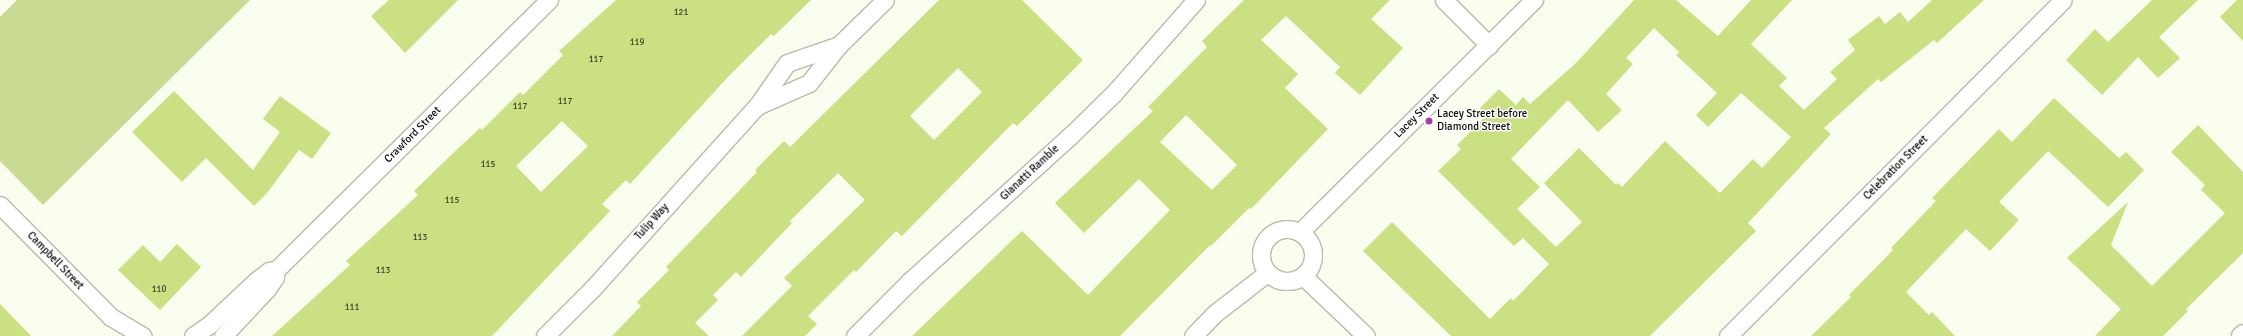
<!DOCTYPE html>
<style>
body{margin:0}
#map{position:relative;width:2243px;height:336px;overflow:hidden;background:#f9feee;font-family:Signika,sans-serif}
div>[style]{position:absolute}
.green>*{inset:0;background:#c9da92}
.building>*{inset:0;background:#cbe082}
.roads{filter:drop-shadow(1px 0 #b8bcac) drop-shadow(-1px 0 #b8bcac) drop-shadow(0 1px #b8bcac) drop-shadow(0 -1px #b8bcac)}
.minor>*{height:17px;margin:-8.5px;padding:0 8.5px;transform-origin:8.5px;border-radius:8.5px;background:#fff}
.minor>.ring{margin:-8.5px;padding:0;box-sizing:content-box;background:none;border:17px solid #fff;border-radius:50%}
.dots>*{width:11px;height:11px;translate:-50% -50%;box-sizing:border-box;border:2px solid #fff;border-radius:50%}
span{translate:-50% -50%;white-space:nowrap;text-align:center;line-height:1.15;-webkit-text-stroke:3px #fff;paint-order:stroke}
.number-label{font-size:9px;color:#3c4227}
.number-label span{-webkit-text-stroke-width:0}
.poi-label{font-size:11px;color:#0d0e09}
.left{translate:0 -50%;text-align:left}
.street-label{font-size:11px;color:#0d0e09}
</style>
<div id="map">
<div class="green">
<i style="clip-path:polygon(17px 0,250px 0,43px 205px,0 161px,0 17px)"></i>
</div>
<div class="building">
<i style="clip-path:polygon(389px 0,458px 0,405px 53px,371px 16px)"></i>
<i style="clip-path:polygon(evenodd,616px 0,811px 0,774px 36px,771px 34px,727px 78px,630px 184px,626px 180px,602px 204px,610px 211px,492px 336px,272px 336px,350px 265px,346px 261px,418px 195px,414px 191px,450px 156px,480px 128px,482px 130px,520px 92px,523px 95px,563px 55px,559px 51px,616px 0,562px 121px,588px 146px,541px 192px,516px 166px,562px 121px)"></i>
<i style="clip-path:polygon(evenodd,939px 0,1022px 0,1083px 60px,1017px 126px,1013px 123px,902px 236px,896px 231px,856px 272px,854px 270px,808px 316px,817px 324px,805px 336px,742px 336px,792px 286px,784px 278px,865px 200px,838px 173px,790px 221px,792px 223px,741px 277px,736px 272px,713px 295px,718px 300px,695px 323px,709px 336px,612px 336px,641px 306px,637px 302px,669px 270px,666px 267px,757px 172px,755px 170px,784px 141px,790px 147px,939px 0,958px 68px,982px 92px,934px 140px,910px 116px,958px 68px)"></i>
<i style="clip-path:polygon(evenodd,1244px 0,1390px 0,1371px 19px,1403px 48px,1360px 95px,1335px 73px,1340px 67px,1286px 16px,1261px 40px,1298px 74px,1285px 88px,1328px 129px,1251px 209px,1249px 208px,1211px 246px,1210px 245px,1120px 336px,912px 336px,1022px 231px,1088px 295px,1170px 210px,1139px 179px,1084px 233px,1055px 203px,1153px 111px,1148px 107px,1207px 47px,1202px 41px,1244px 0,1186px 115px,1237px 165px,1212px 190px,1160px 142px,1186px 115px)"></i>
<i style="clip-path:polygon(evenodd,1634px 0,1676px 0,1718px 36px,1751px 0,1792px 0,1751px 44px,1787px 78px,1779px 86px,1804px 110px,1837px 79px,1830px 72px,1855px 50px,1848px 40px,1879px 16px,1885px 24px,1900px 12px,1908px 22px,1932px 0,1984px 0,1937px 43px,1934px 40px,1881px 82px,1878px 79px,1824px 128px,1831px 134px,1748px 223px,1756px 231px,1650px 336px,1451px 336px,1363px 251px,1392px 222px,1490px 319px,1511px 298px,1513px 301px,1549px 264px,1523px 238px,1514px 246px,1438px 171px,1461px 149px,1457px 145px,1487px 115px,1480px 108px,1499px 89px,1516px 105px,1523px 97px,1530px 104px,1576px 63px,1634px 0,1654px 28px,1679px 52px,1676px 55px,1717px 93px,1696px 115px,1708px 127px,1741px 93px,1791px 137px,1762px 168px,1753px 159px,1720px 193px,1665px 141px,1622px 187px,1618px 183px,1616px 185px,1579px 148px,1544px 183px,1582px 222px,1556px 247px,1517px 209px,1540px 187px,1511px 159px,1568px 100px,1598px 132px,1622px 110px,1606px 94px,1633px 64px,1626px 58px,1654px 28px)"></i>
<i style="clip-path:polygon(2152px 0,2198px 0,2159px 37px,2180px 58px,2158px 78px,2138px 57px,2102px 95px,2066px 60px,2095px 29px,2108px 42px)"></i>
<i style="clip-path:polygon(2237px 0,2243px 0,2243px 41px,2220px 17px)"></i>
<i style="clip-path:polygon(174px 91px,253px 170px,280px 132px,263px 119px,280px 96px,331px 133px,312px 159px,299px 150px,267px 193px,254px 206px,206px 158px,182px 182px,132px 132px)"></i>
<i style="clip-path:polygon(2054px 98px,2119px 158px,2126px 152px,2144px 170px,2108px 207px,2048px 151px,1999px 202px,2019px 220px,1990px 251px,1966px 229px,1906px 292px,1929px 315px,1932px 312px,1955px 336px,1811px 336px,1851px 297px,1849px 295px,1893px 250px,1891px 248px,1936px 201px,1932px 198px,1999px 129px,2012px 142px)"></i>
<i style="clip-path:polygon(2198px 125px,2243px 172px,2243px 253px,2186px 309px,2188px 311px,2163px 336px,2095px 336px,2121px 309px,2067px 258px,2128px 202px,2111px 245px,2152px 286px,2225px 213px,2201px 190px,2205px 185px,2171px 152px)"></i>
<i style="clip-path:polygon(177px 244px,201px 267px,160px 310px,118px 270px,143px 245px,160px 262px)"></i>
<i style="clip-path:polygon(0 304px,31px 336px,0 336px)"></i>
</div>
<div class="roads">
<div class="minor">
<i style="left:1444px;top:0;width:64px;rotate:45deg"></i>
<i style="left:757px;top:106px;width:57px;rotate:-23.9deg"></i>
<i style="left:809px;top:83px;width:48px;rotate:-51.7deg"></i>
<i style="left:839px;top:45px;width:64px;rotate:-44.4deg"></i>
<i style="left:0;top:205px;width:158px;rotate:45.3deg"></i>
<i style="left:111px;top:317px;width:37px;rotate:31deg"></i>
<i class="ring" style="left:1261px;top:229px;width:35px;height:35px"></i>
<i style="left:1300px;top:232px;width:330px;rotate:-44.8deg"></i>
<i style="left:1303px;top:276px;width:87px;rotate:43.6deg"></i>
<i style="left:193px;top:336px;width:21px;rotate:-35deg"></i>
<i style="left:210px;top:324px;width:64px;rotate:-43.1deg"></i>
<i style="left:257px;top:280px;width:15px;rotate:-37deg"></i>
<i style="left:269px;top:271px;width:7px;rotate:-8deg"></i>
<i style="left:276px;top:270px;width:384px;rotate:-44.7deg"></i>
<i style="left:223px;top:336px;width:64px;rotate:-46.9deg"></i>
<i style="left:267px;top:289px;width:14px;rotate:-56deg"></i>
<i style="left:275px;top:277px;width:7px;rotate:-82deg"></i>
<i style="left:545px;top:336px;width:66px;rotate:-45deg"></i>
<i style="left:592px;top:289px;width:246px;rotate:-48deg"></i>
<i style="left:757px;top:106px;width:52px;rotate:-55.1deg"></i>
<i style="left:787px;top:63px;width:55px;rotate:-19.1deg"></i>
<i style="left:855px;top:336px;width:79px;rotate:-45deg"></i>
<i style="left:911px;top:280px;width:215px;rotate:-42.2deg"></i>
<i style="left:1070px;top:136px;width:62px;rotate:-44.3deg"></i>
<i style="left:1114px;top:93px;width:124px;rotate:-48.6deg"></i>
<i style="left:1193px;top:336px;width:30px;rotate:-46deg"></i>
<i style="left:1214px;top:314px;width:67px;rotate:-37.7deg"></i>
<i style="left:1728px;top:336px;width:474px;rotate:-45.1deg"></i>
<i style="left:2240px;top:336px;width:4px;rotate:-45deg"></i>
</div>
</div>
<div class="dots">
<i style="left:1429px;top:121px;background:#a63ea1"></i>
</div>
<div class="number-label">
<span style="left:681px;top:13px">121</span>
<span style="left:637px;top:43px">119</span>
<span style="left:596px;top:60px">117</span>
<span style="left:565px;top:102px">117</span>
<span style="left:520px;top:107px">117</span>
<span style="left:488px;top:165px">115</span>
<span style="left:452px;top:201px">115</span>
<span style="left:420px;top:238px">113</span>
<span style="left:383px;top:271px">113</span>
<span style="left:159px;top:290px">110</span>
<span style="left:352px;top:308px">111</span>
</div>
<div class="poi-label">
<span class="left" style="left:1437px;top:121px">Lacey Street before<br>Diamond Street</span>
</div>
<div class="street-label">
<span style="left:1417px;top:116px;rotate:-45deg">Lacey Street</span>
<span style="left:413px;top:135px;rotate:-45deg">Crawford Street</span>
<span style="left:1896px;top:168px;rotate:-45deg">Celebration Street</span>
<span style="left:1030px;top:173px;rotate:-43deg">Gianatti Ramble</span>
<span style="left:652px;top:222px;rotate:-48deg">Tulip Way</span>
<span style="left:55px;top:261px;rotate:46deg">Campbell Street</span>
</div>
</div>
